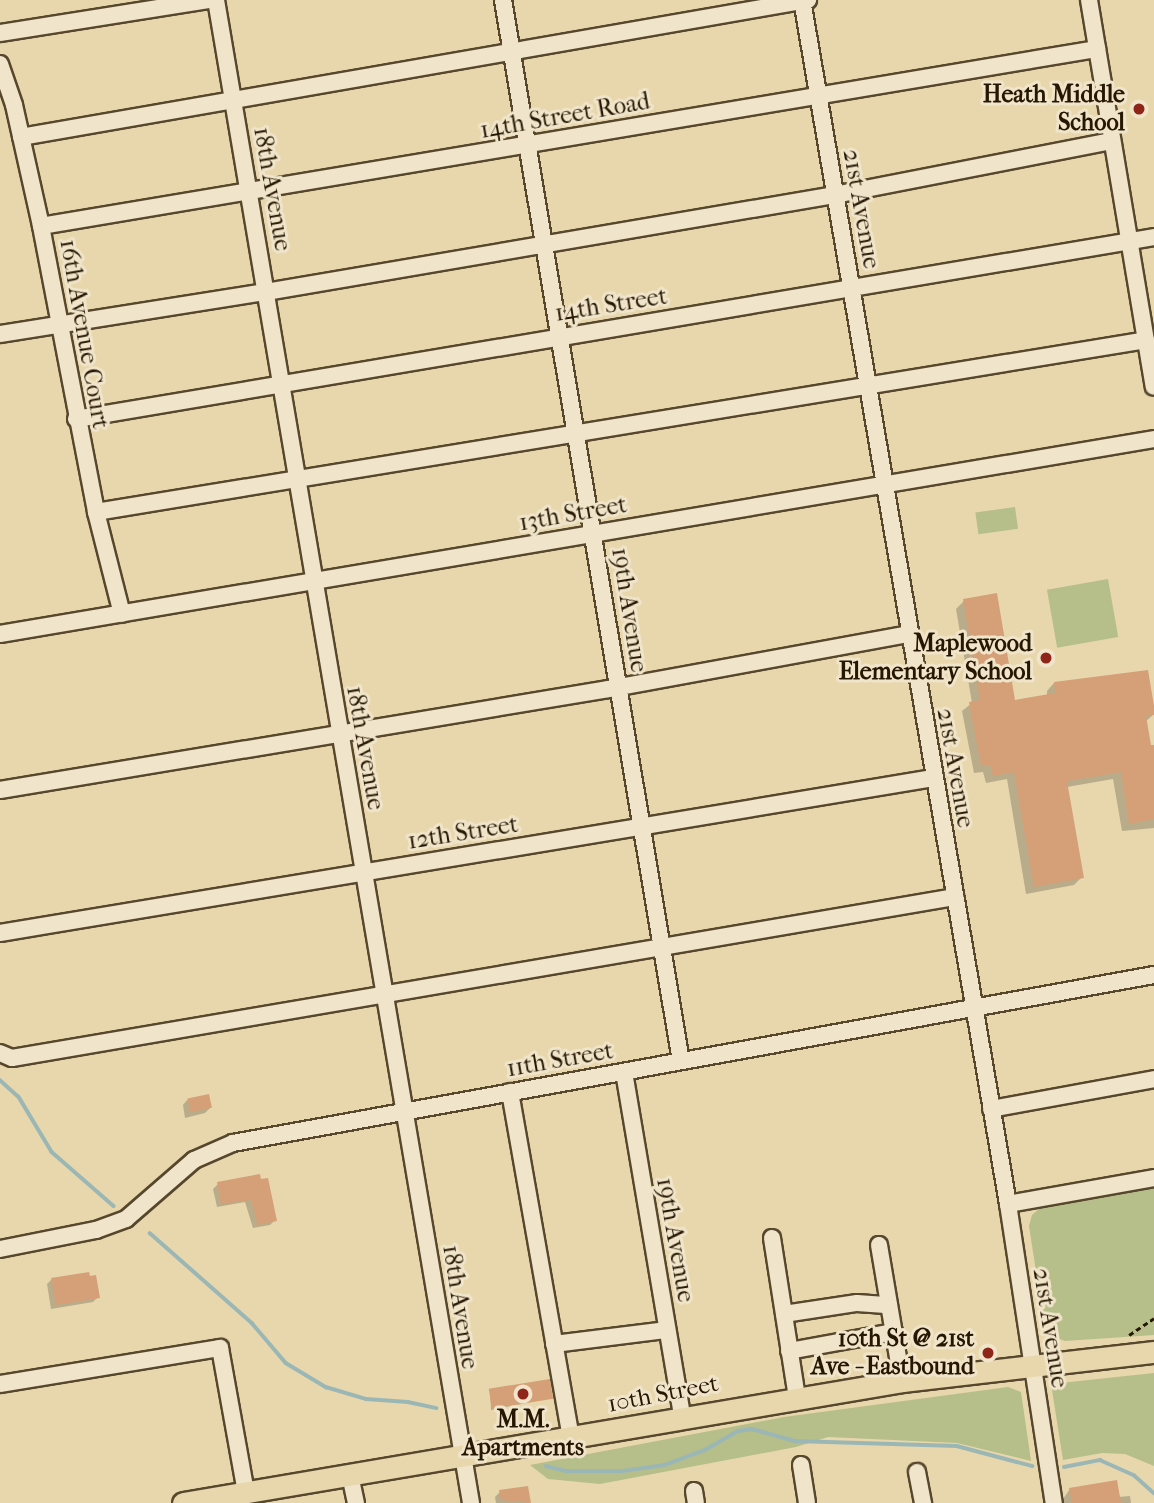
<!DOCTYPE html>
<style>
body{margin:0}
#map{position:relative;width:1154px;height:1503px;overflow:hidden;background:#e8d7ad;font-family:"IM FELL French Canon",serif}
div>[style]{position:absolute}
.green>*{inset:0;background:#b6be8a;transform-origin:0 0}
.shadow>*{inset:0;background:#0003}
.stream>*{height:3.5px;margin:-1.75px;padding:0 1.75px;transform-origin:1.75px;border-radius:1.75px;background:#9bb7b5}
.building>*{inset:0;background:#d59f77;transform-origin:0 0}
.path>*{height:2.5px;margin-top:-1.25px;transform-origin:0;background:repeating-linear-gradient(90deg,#261702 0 5px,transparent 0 8.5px)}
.roads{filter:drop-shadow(2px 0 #56472d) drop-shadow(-2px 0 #56472d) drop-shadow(0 2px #56472d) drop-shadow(0 -2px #56472d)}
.minor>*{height:16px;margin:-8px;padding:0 8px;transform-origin:8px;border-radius:8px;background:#f0e5ca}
.major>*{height:21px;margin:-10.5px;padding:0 10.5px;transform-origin:10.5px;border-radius:10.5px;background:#e8d7ad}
.dots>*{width:19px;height:19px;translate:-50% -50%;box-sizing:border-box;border:4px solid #f0e5ca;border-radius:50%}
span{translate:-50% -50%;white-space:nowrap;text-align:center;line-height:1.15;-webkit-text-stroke:6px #f0e5ca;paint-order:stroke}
.poi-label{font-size:24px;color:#261702;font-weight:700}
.right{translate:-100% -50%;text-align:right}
.street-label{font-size:24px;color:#261702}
</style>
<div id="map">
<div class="green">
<i style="left:1015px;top:507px;width:22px;height:40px;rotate:82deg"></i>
<i style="left:1108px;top:579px;width:59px;height:62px;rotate:80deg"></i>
<i style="clip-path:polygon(1154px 1188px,1154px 1335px,1065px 1341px,1054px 1337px,1045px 1329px,1029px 1226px,1032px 1215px,1039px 1209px)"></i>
<i style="clip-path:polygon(1154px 1373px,1154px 1466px,1125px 1454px,1102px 1453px,1063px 1460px,1051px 1384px)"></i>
<i style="clip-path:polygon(1008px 1387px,1021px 1392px,1031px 1461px,957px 1443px,828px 1437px,796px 1447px,600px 1484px,548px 1479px,530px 1465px,784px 1417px)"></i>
</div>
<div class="shadow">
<i style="clip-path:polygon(964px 601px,1013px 702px,1047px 696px,1047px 691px,1054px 683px,1154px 714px,1145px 722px,1150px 747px,1154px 747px,1154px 828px,1122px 831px,1113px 779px,1067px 787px,1082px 877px,1074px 885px,1026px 894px,1007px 779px,986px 783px,983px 772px,974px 773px,962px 711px,972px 703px,956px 609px)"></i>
<i style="clip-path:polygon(187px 1100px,210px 1108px,205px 1113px,185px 1118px,183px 1105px)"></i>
<i style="clip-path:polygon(259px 1176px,275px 1220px,270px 1225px,253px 1228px,245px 1202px,217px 1207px,213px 1189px,218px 1184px)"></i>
<i style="clip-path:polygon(51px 1280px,98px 1297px,93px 1302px,51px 1309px,47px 1284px)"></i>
<i style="clip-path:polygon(490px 1392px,551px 1398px,491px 1410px)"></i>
<i style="clip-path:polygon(527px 1488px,529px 1503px,496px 1503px,495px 1497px,500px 1492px)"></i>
<i style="clip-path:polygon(1070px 1489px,1118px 1497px,1130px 1496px,1131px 1503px,1060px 1503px)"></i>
</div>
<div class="stream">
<i style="left:0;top:1080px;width:25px;rotate:42deg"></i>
<i style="left:19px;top:1097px;width:64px;rotate:59deg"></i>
<i style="left:52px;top:1152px;width:82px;rotate:41.1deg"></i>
<i style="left:150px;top:1233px;width:136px;rotate:41.4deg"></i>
<i style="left:252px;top:1323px;width:52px;rotate:49.6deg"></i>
<i style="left:286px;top:1363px;width:47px;rotate:31deg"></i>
<i style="left:326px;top:1387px;width:42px;rotate:16.7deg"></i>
<i style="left:366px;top:1399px;width:42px;rotate:4.1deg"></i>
<i style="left:408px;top:1402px;width:29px;rotate:12deg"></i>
<i style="left:546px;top:1466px;width:21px;rotate:14deg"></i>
<i style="left:566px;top:1471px;width:57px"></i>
<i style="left:623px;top:1471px;width:42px;rotate:-8.1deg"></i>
<i style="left:665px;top:1465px;width:43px;rotate:-20.6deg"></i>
<i style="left:705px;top:1450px;width:38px;rotate:-30deg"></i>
<i style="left:738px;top:1431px;width:14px;rotate:-8deg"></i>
<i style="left:752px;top:1429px;width:45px;rotate:15.6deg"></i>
<i style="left:795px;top:1441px;width:162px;rotate:1.8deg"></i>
<i style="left:957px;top:1446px;width:78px;rotate:14.9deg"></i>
<i style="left:1064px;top:1467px;width:37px;rotate:-11deg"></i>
<i style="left:1100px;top:1460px;width:37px;rotate:24deg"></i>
<i style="left:1134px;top:1475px;width:27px;rotate:42deg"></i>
</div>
<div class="building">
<i style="clip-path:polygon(997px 593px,1015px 700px,1055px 693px,1054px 682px,1148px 670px,1154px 706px,1154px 715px,1146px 716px,1151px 745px,1154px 745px,1154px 819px,1129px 824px,1121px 772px,1067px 781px,1084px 878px,1034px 887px,1014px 772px,993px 776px,990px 765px,981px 766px,969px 702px,980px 700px,963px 599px)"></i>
<i style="left:209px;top:1094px;width:14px;height:22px;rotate:78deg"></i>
<i style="clip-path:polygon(260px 1174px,261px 1179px,268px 1178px,277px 1221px,258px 1225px,251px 1200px,221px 1204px,217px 1182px)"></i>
<i style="clip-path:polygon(89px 1272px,90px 1276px,96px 1275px,100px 1298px,56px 1305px,51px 1278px)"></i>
<i style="left:550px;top:1379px;width:20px;height:62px;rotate:81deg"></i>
<i style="clip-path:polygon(1117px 1480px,1121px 1503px,1072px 1503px,1069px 1488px)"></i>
<i style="clip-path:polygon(528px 1486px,531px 1503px,501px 1500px,499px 1490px)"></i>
</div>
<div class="path">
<i style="left:1129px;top:1335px;width:30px;rotate:-34deg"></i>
</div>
<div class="roads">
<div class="minor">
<i style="left:216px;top:0;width:1524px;rotate:80.37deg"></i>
<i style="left:503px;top:0;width:1076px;rotate:80.48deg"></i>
<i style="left:802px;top:0;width:1221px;rotate:80.29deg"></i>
<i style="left:1008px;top:1204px;width:303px;rotate:81.3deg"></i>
<i style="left:1089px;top:0;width:392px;rotate:80.5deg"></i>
<i style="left:0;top:33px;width:211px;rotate:-9deg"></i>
<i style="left:0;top:64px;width:43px;rotate:71.1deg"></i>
<i style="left:14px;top:105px;width:124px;rotate:77.4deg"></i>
<i style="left:41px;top:226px;width:291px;rotate:79.1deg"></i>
<i style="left:96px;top:512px;width:105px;rotate:75.7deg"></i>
<i style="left:21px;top:137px;width:799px;rotate:-9.88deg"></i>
<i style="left:41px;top:226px;width:1071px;rotate:-9.52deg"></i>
<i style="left:0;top:334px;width:269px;rotate:-9deg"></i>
<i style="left:266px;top:292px;width:576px;rotate:-9.69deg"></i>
<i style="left:834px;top:195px;width:283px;rotate:-11deg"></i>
<i style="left:76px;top:419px;width:1093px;rotate:-9.58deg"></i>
<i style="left:96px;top:512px;width:1064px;rotate:-9.3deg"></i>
<i style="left:0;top:634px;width:1170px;rotate:-9.59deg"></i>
<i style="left:0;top:790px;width:617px;rotate:-9.42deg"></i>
<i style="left:609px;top:689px;width:305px;rotate:-10.4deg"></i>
<i style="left:0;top:933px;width:946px;rotate:-9.43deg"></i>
<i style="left:0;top:1053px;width:13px;rotate:23deg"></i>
<i style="left:12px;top:1058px;width:957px;rotate:-9.69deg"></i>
<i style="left:624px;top:1072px;width:349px;rotate:80.4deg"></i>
<i style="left:510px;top:1092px;width:352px;rotate:80deg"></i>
<i style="left:991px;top:1109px;width:166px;rotate:-10.4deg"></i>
<i style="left:1008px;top:1204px;width:148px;rotate:-10.1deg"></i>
<i style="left:772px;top:1238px;width:162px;rotate:81.1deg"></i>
<i style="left:879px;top:1245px;width:138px;rotate:80.4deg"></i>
<i style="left:0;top:1249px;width:98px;rotate:-11.2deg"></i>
<i style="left:96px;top:1230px;width:32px;rotate:-20deg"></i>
<i style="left:126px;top:1219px;width:90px;rotate:-40.9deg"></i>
<i style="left:194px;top:1160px;width:43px;rotate:-23.6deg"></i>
<i style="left:233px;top:1143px;width:936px;rotate:-10.34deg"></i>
<i style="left:784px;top:1314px;width:74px;rotate:-8.6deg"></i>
<i style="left:857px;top:1303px;width:32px;rotate:4deg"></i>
<i style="left:554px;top:1344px;width:114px;rotate:-7.1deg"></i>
<i style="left:789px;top:1351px;width:107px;rotate:-10.3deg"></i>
<i style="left:0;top:1384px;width:223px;rotate:-9.3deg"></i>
<i style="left:220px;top:1348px;width:146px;rotate:79.8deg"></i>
<i style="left:801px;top:1465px;width:38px;rotate:81deg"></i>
<i style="left:917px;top:1472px;width:32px;rotate:79deg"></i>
<i style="left:350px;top:1475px;width:29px;rotate:78deg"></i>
<i style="left:694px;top:1491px;width:12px;rotate:81deg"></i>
</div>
<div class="major">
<i style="left:183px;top:1503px;width:729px;rotate:-9.63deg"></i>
<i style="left:902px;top:1381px;width:254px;rotate:-6.6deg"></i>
</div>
</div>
<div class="dots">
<i style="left:1139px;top:109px;background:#8f2418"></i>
<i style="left:1046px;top:658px;background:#8f2418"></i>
<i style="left:988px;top:1353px;background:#8f2418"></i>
<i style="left:523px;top:1394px;background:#8f2418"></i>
</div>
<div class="poi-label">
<span class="right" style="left:1125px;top:109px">Heath Middle<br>School</span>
<span class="right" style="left:1032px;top:658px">Maplewood<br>Elementary School</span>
<span class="right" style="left:974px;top:1353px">10th St @ 21st<br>Ave - Eastbound</span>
<span style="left:523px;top:1434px">M.M.<br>Apartments</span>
</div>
<div class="street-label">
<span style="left:565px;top:116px;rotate:-10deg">14th Street Road</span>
<span style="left:272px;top:189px;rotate:80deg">18th Avenue</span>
<span style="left:861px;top:209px;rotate:80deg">21st Avenue</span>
<span style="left:611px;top:305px;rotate:-9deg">14th Street</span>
<span style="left:84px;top:334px;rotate:80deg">16th Avenue Court</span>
<span style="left:573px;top:514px;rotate:-10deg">13th Street</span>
<span style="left:629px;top:610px;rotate:81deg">19th Avenue</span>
<span style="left:365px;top:748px;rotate:80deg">18th Avenue</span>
<span style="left:955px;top:768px;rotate:80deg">21st Avenue</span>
<span style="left:463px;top:833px;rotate:-9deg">12th Street</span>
<span style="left:560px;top:1060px;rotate:-10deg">11th Street</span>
<span style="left:675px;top:1240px;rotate:80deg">19th Avenue</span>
<span style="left:460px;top:1307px;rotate:81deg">18th Avenue</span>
<span style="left:1050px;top:1328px;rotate:81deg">21st Avenue</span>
<span style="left:663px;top:1394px;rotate:-11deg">10th Street</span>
</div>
</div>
